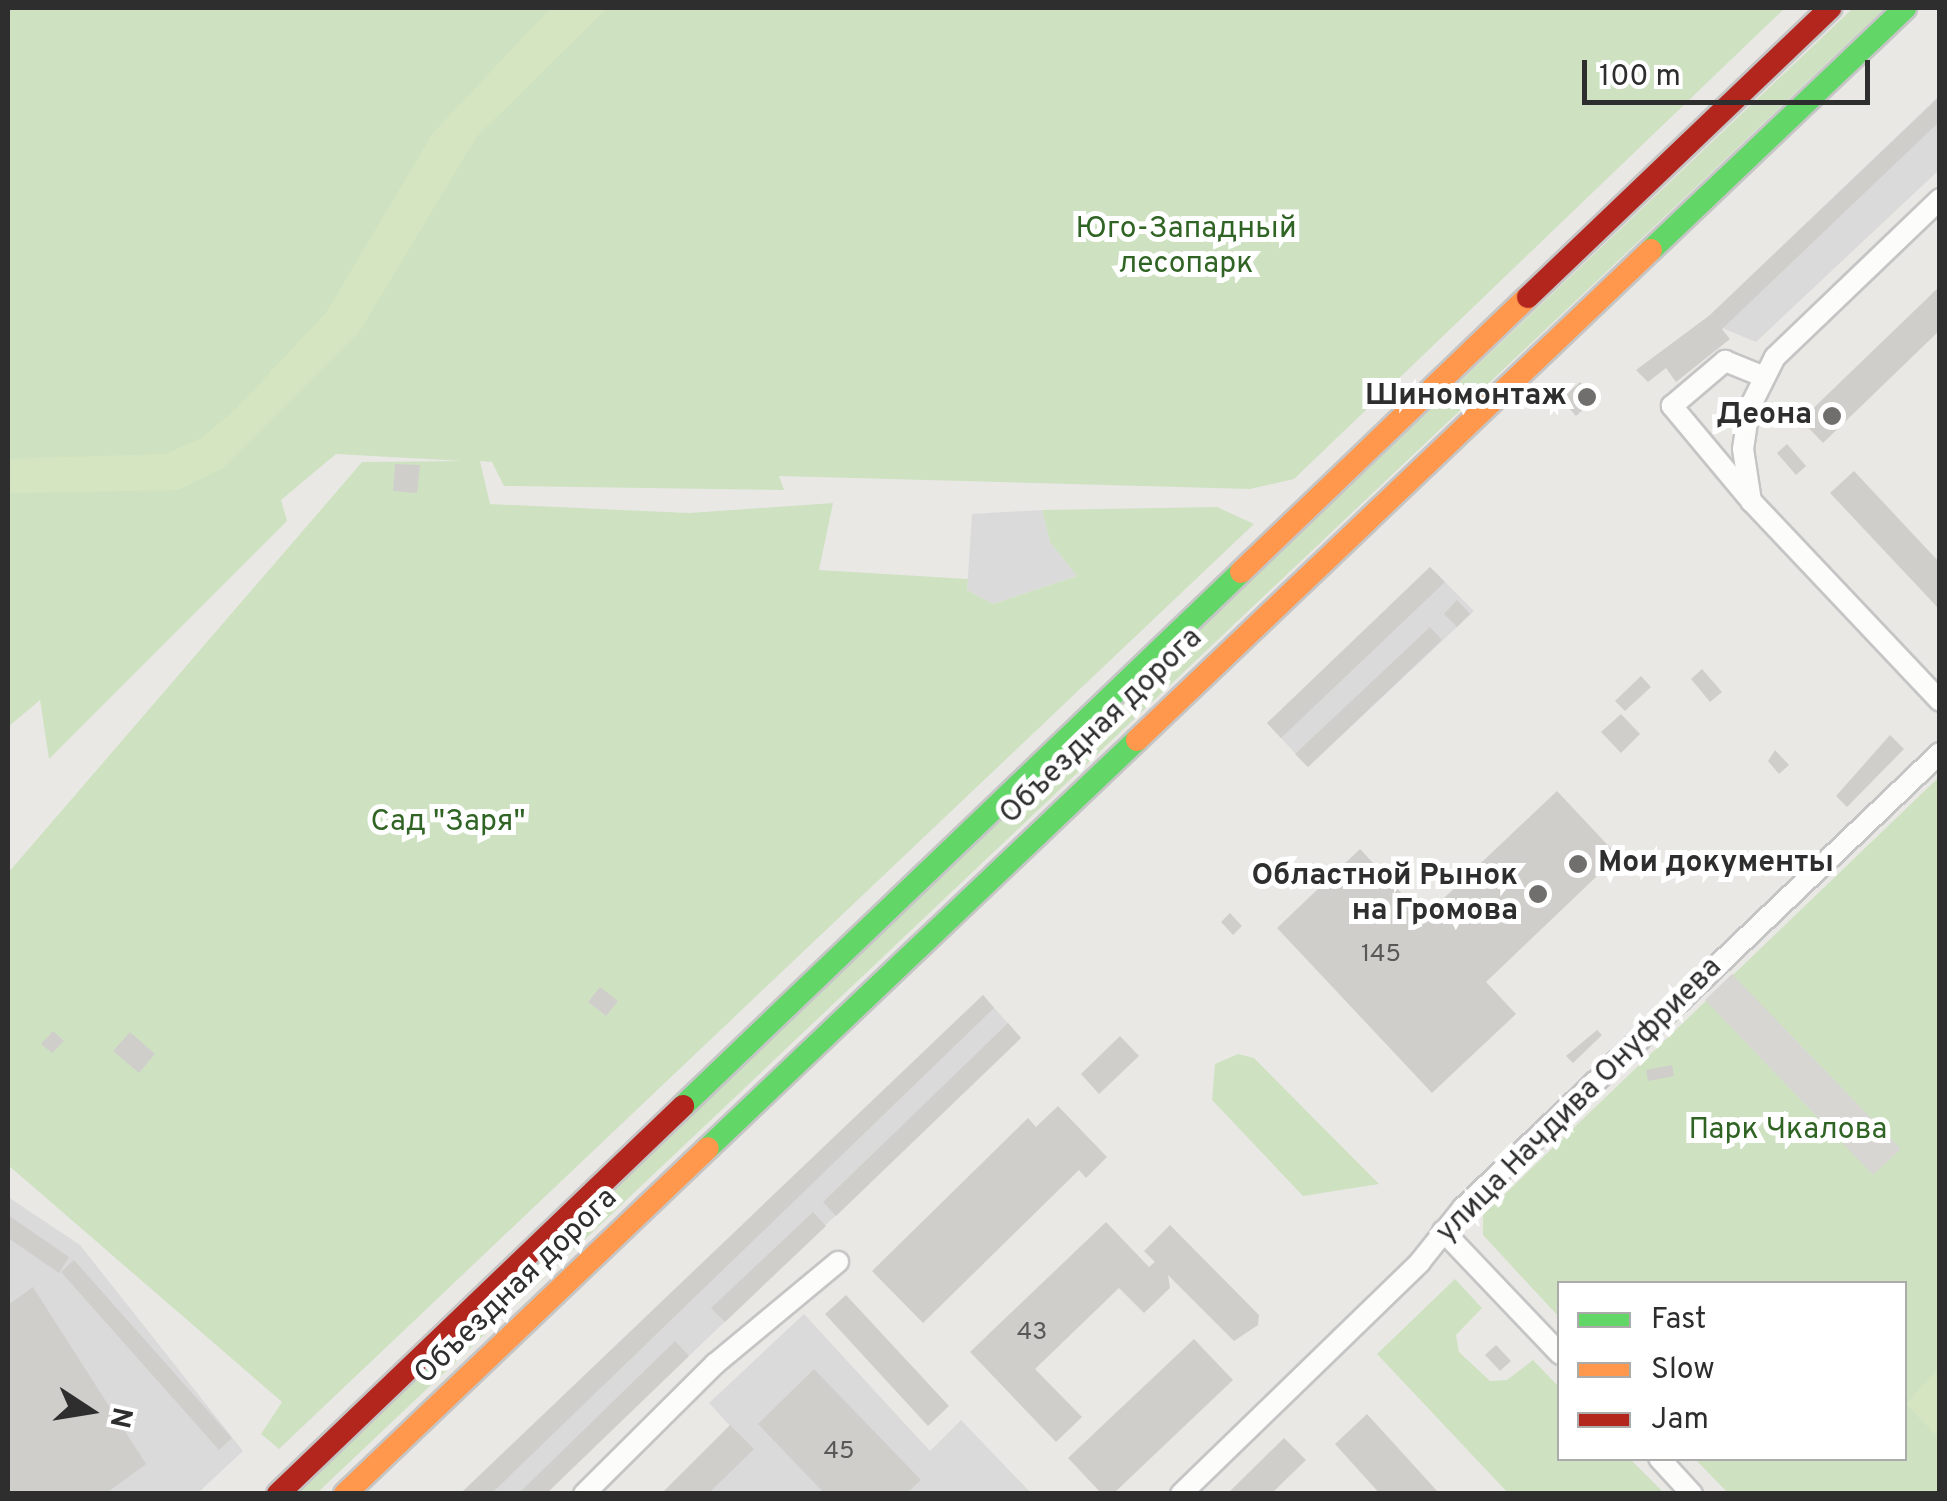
<!DOCTYPE html>
<html>
<head>
<meta charset="utf-8">
<style>
	body { margin:0 }
	#map { position:relative; width:1947px; height:1501px; overflow:hidden; background:#eae8e5; font-family:Overpass,sans-serif }
	div>[style] { position:absolute }
	.industrial>* { inset:0; background:#dbdadb }
	.green>* { inset:0; background:#cee2c2 }
	.pitch>* { inset:0; background:#d6e5c1 }
	.plaza>* { inset:0; background:#d8d6d3 }
	.building>* { inset:0; background:#d0cecb }
	.roads { filter:drop-shadow(2px 0 #c5c5c5) drop-shadow(-2px 0 #c5c5c5) drop-shadow(0 2px #c5c5c5) drop-shadow(0 -2px #c5c5c5) }
	.street>* { height:20px; margin:-10px; padding:0 10px; transform-origin:10px; border-radius:10px; background:#fcfcfb }
	.fast>* { height:22px; margin:-11px; padding:0 11px; transform-origin:11px; border-radius:11px; background:#63d668 }
	.slow>* { height:22px; margin:-11px; padding:0 11px; transform-origin:11px; border-radius:11px; background:#ff974d }
	.jam>* { height:22px; margin:-11px; padding:0 11px; transform-origin:11px; border-radius:11px; background:#b3261e }
	.dots>* { width:28px; height:28px; translate:-50% -50%; box-sizing:border-box; border:5px solid #fff; border-radius:50% }
	span { translate:-50% -50%; white-space:nowrap; text-align:center; line-height:1.15; -webkit-text-stroke:10px #fff; paint-order:stroke }
	.number-label { font-size:25px; color:#585857 }
	.number-label span { -webkit-text-stroke-width:0 }
	.park-label { font-size:30px; color:#306424 }
	.poi-label { font-size:30px; color:#2e2e2e; font-weight:700 }
	.right { translate:-100% -50%; text-align:right }
	.left { translate:0 -50%; text-align:left }
	.street-label { font-size:30px; color:#2e2e2e }
	.frame { position:absolute; inset:0; border:10px solid #2e2e2e; pointer-events:none }
	.legend { position:absolute; left:1557px; top:1281px; width:350px; height:180px; box-sizing:border-box; background:#fff; border:2px solid #ababab; margin:0; padding:12px 18px; list-style:none; font-size:30px; color:#2e2e2e }
	.legend li { display:flex; align-items:center; gap:20px; height:50px }
	.legend b { width:50px; border:2px solid #ababab }
	.north { position:absolute; left:40px; top:1361px; width:100px; height:100px; -webkit-text-stroke:8px #fff; paint-order:stroke; rotate:102deg; font-size:28px; font-weight:700; line-height:40px; text-align:center; color:#2e2e2e }
	.north::after { content:''; display:block; margin:auto; width:35px; height:45px; background:#2e2e2e; clip-path:polygon(50% 0,100% 100%,50% 72%,0 100%) }
	.scale { position:absolute; left:1582px; top:60px; width:288px; height:45px; box-sizing:border-box; border:5px solid #2e2e2e; border-top:0; padding-left:12px; font-size:30px; line-height:35px; white-space:nowrap; color:#2e2e2e; -webkit-text-stroke:8px #fff; paint-order:stroke }
</style>
</head>
<body>
<div id="map">
	<div class="industrial">
		<i style="clip-path:polygon(1939px 96px,1939px 170px,1756px 342px,1722px 328px,1711px 314px)"></i>
		<i style="clip-path:polygon(1042px 510px,1050px 542px,1077px 576px,993px 604px,967px 590px,972px 514px)"></i>
		<i style="clip-path:polygon(1430px 567px,1474px 611px,1308px 767px,1267px 723px)"></i>
		<i style="clip-path:polygon(983px 995px,1021px 1038px,546px 1493px,460px 1494px)"></i>
		<i style="clip-path:polygon(8px 1197px,80px 1245px,243px 1451px,198px 1493px,8px 1493px)"></i>
		<i style="clip-path:polygon(804px 1314px,930px 1451px,961px 1420px,1031px 1493px,661px 1494px,730px 1426px,709px 1403px)"></i>
	</div>
	<div class="green">
		<i style="clip-path:polygon(8px 8px,1785px 8px,1294px 479px,1250px 489px,779px 476px,784px 490px,504px 486px,492px 462px,480px 461px,490px 504px,689px 513px,833px 503px,819px 570px,968px 579px,967px 590px,993px 604px,1077px 576px,1050px 542px,1042px 510px,1217px 507px,1254px 524px,279px 1449px,261px 1434px,282px 1402px,8px 1165px,8px 873px,362px 462px,462px 461px,336px 454px,281px 500px,287px 521px,49px 759px,40px 700px,8px 727px)"></i>
		<i style="clip-path:polygon(1853px 8px,1885px 8px,317px 1493px,289px 1494px)"></i>
		<i style="clip-path:polygon(1939px 777px,1939px 1493px,1728px 1493px,1695px 1459px,1904px 1458px,1904px 1284px,1560px 1284px,1559px 1317px,1483px 1235px,1483px 1215px)"></i>
		<i style="clip-path:polygon(1238px 1054px,1254px 1058px,1379px 1184px,1303px 1196px,1212px 1100px,1215px 1064px)"></i>
		<i style="clip-path:polygon(1455px 1279px,1482px 1308px,1456px 1335px,1459px 1352px,1490px 1381px,1507px 1380px,1533px 1360px,1559px 1387px,1560px 1458px,1630px 1459px,1664px 1493px,1508px 1493px,1377px 1354px)"></i>
	</div>
	<div class="pitch">
		<i style="clip-path:polygon(551px 8px,607px 8px,477px 136px,359px 332px,223px 468px,178px 490px,8px 493px,8px 459px,166px 454px,202px 438px,236px 409px,326px 313px,433px 133px)"></i>
		<i style="clip-path:polygon(1939px 1368px,1939px 1438px,1906px 1404px)"></i>
	</div>
	<div class="plaza">
		<i style="clip-path:polygon(1732px 974px,1901px 1149px,1873px 1175px,1705px 1000px)"></i>
	</div>
	<div class="building">
		<i style="clip-path:polygon(1940px 96px,1940px 121px,1722px 329px,1730px 339px,1676px 382px,1666px 368px,1648px 382px,1636px 370px,1710px 315px)"></i>
		<i style="clip-path:polygon(1940px 286px,1940px 330px,1823px 443px,1801px 420px)"></i>
		<i style="clip-path:polygon(1580px 382px,1596px 398px,1576px 416px,1561px 399px)"></i>
		<i style="clip-path:polygon(1787px 444px,1806px 466px,1796px 475px,1777px 453px)"></i>
		<i style="clip-path:polygon(395px 464px,420px 465px,417px 493px,393px 491px)"></i>
		<i style="clip-path:polygon(1854px 471px,1940px 563px,1940px 610px,1830px 493px)"></i>
		<i style="clip-path:polygon(1430px 567px,1445px 582px,1281px 738px,1267px 723px)"></i>
		<i style="clip-path:polygon(1457px 600px,1470px 614px,1457px 627px,1444px 614px)"></i>
		<i style="clip-path:polygon(1430px 627px,1442px 640px,1308px 767px,1295px 754px)"></i>
		<i style="clip-path:polygon(1702px 669px,1722px 692px,1710px 702px,1691px 679px)"></i>
		<i style="clip-path:polygon(1641px 676px,1651px 687px,1625px 711px,1615px 701px)"></i>
		<i style="clip-path:polygon(1621px 714px,1640px 734px,1621px 753px,1601px 732px)"></i>
		<i style="clip-path:polygon(1890px 735px,1904px 749px,1847px 807px,1836px 796px)"></i>
		<i style="clip-path:polygon(1775px 750px,1789px 765px,1779px 774px,1768px 761px)"></i>
		<i style="clip-path:polygon(1557px 791px,1618px 856px,1486px 982px,1516px 1014px,1432px 1093px,1277px 928px,1360px 849px,1424px 917px)"></i>
		<i style="clip-path:polygon(1230px 913px,1242px 926px,1233px 935px,1221px 922px)"></i>
		<i style="clip-path:polygon(600px 987px,618px 1001px,606px 1016px,588px 1002px)"></i>
		<i style="clip-path:polygon(983px 995px,994px 1008px,491px 1494px,460px 1494px)"></i>
		<i style="clip-path:polygon(1008px 1023px,1021px 1038px,836px 1216px,823px 1202px)"></i>
		<i style="clip-path:polygon(1597px 1030px,1602px 1035px,1573px 1063px,1566px 1056px)"></i>
		<i style="clip-path:polygon(53px 1031px,64px 1041px,52px 1053px,41px 1044px)"></i>
		<i style="clip-path:polygon(130px 1032px,155px 1054px,139px 1073px,113px 1051px)"></i>
		<i style="clip-path:polygon(1120px 1036px,1139px 1056px,1099px 1094px,1081px 1074px)"></i>
		<i style="clip-path:polygon(1672px 1065px,1674px 1076px,1648px 1081px,1646px 1070px)"></i>
		<i style="clip-path:polygon(1058px 1106px,1107px 1157px,1086px 1178px,1079px 1170px,923px 1323px,872px 1271px,1028px 1118px,1036px 1127px)"></i>
		<i style="clip-path:polygon(813px 1212px,826px 1226px,725px 1322px,711px 1308px)"></i>
		<i style="clip-path:polygon(8px 1215px,69px 1257px,59px 1273px,8px 1238px)"></i>
		<i style="clip-path:polygon(1106px 1222px,1149px 1267px,1155px 1262px,1144px 1251px,1170px 1225px,1259px 1315px,1258px 1325px,1234px 1341px,1168px 1275px,1170px 1288px,1144px 1313px,1119px 1288px,1035px 1369px,1082px 1417px,1056px 1442px,970px 1352px)"></i>
		<i style="clip-path:polygon(74px 1260px,232px 1438px,219px 1450px,61px 1272px)"></i>
		<i style="clip-path:polygon(33px 1287px,146px 1464px,105px 1494px,8px 1494px,8px 1305px)"></i>
		<i style="clip-path:polygon(846px 1295px,949px 1406px,928px 1426px,825px 1314px)"></i>
		<i style="clip-path:polygon(1194px 1339px,1233px 1380px,1113px 1494px,1102px 1494px,1068px 1458px)"></i>
		<i style="clip-path:polygon(675px 1341px,689px 1356px,546px 1494px,518px 1494px)"></i>
		<i style="clip-path:polygon(1496px 1345px,1511px 1361px,1500px 1371px,1485px 1355px)"></i>
		<i style="clip-path:polygon(814px 1369px,921px 1480px,906px 1494px,825px 1494px,758px 1424px)"></i>
		<i style="clip-path:polygon(1367px 1414px,1438px 1492px,1436px 1494px,1380px 1494px,1335px 1444px)"></i>
		<i style="clip-path:polygon(730px 1425px,754px 1449px,708px 1494px,661px 1494px)"></i>
		<i style="clip-path:polygon(1284px 1438px,1306px 1460px,1271px 1494px,1227px 1494px)"></i>
	</div>
	<div class="roads">
		<div class="street">
			<i style="left:1940px;top:199px;width:228px;rotate:136.2deg"></i>
			<i style="left:1775px;top:357px;width:58px;rotate:116.6deg"></i>
			<i style="left:1749px;top:409px;width:40px;rotate:98.5deg"></i>
			<i style="left:1743px;top:449px;width:53px;rotate:81.3deg"></i>
			<i style="left:1751px;top:501px;width:275px;rotate:46.6deg"></i>
			<i style="left:1748px;top:497px;width:119px;rotate:-129.9deg"></i>
			<i style="left:1672px;top:406px;width:70px;rotate:-40.3deg"></i>
			<i style="left:1725px;top:361px;width:40px;rotate:22deg"></i>
			<i style="left:1443px;top:1231px;width:170px;rotate:46.4deg"></i>
			<i style="left:1659px;top:1458px;width:49px;rotate:47.5deg"></i>
			<i style="left:584px;top:1494px;width:185px;rotate:-44.8deg"></i>
			<i style="left:715px;top:1364px;width:160px;rotate:-39.7deg"></i>
			<i style="left:1181px;top:1494px;width:333px;rotate:-44.1deg"></i>
			<i style="left:1420px;top:1262px;width:69px;rotate:-51.5deg"></i>
			<i style="left:1463px;top:1208px;width:659px;rotate:-43.65deg"></i>
		</div>
		<div class="fast">
			<i style="left:1651px;top:250px;width:351px;rotate:-43.6deg"></i>
			<i style="left:683px;top:1106px;width:772px;rotate:-43.74deg"></i>
			<i style="left:708px;top:1148px;width:592px;rotate:-43.56deg"></i>
		</div>
		<div class="slow">
			<i style="left:1241px;top:572px;width:397px;rotate:-43.8deg"></i>
			<i style="left:1137px;top:740px;width:710px;rotate:-43.63deg"></i>
			<i style="left:345px;top:1494px;width:501px;rotate:-43.63deg"></i>
		</div>
		<div class="jam">
			<i style="left:1528px;top:297px;width:418px;rotate:-43.7deg"></i>
			<i style="left:278px;top:1494px;width:561px;rotate:-43.77deg"></i>
		</div>
	</div>
	<div class="dots">
		<i style="left:1587px;top:397px;background:#706f6e"></i>
		<i style="left:1832px;top:416px;background:#706f6e"></i>
		<i style="left:1578px;top:864px;background:#706f6e"></i>
		<i style="left:1538px;top:894px;background:#706f6e"></i>
	</div>
	<div class="number-label">
		<span style="left:1381px;top:955px">145</span>
		<span style="left:1032px;top:1333px">43</span>
		<span style="left:839px;top:1452px">45</span>
	</div>
	<div class="park-label">
		<span style="left:1186px;top:247px">Юго-Западный<br>лесопарк</span>
		<span style="left:448px;top:823px">Сад "Заря"</span>
		<span style="left:1788px;top:1131px">Парк Чкалова</span>
	</div>
	<div class="poi-label">
		<span class="right" style="left:1567px;top:397px">Шиномонтаж</span>
		<span class="right" style="left:1812px;top:416px">Деона</span>
		<span class="left" style="left:1598px;top:864px">Мои документы</span>
		<span class="right" style="left:1518px;top:894px">Областной Рынок<br>на Громова</span>
	</div>
	<div class="street-label">
		<span style="left:1102px;top:727px;rotate:-44deg">Объездная дорога</span>
		<span style="left:1580px;top:1101px;rotate:-45deg">улица Начдива Онуфриева</span>
		<span style="left:517px;top:1287px;rotate:-44deg">Объездная дорога</span>
	</div>
	<div class="frame"></div>
	<ul class="legend">
	<li><b style="height:12px;background:#63d668"></b>Fast</li>
	<li><b style="height:12px;background:#ff974d"></b>Slow</li>
	<li><b style="height:12px;background:#b3261e"></b>Jam</li>
	</ul>
	<div class="north">N</div>
	<div class="scale">100 m</div>
</div>
</body>
</html>
